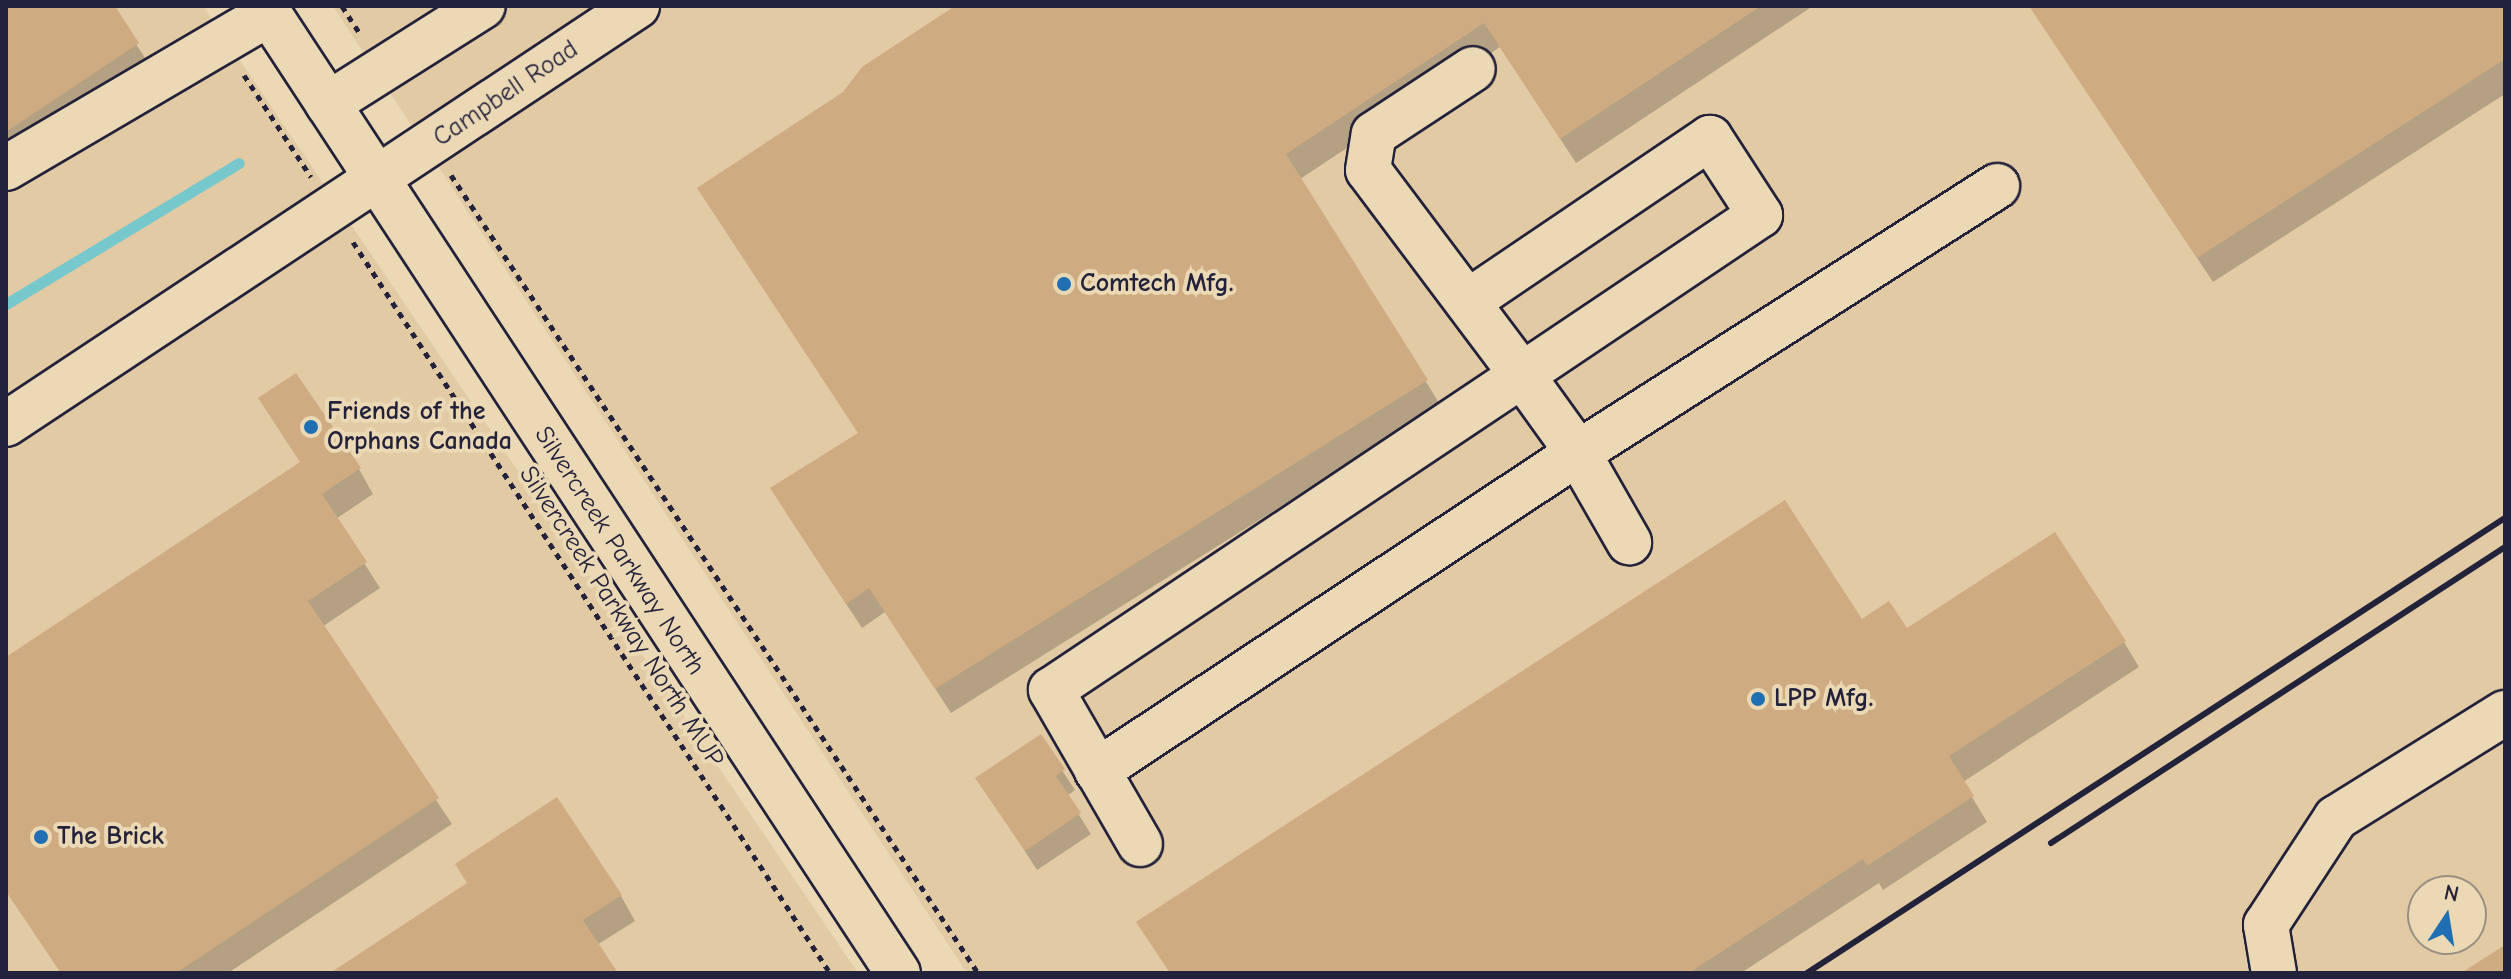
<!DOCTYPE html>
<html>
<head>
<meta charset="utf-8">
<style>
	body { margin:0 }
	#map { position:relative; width:2511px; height:979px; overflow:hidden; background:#ebd8b5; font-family:"Comic Neue",sans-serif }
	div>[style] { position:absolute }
	.built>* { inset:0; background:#e2caa5 }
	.shadow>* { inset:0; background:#0003 }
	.stream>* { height:11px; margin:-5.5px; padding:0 5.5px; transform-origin:5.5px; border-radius:5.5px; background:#76c8cc }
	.building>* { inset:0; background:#ceab81 }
	.path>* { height:5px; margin-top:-2.5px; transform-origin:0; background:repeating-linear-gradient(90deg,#22223b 0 6px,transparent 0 12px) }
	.roads { filter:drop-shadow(2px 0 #22223b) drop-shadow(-2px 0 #22223b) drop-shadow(0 2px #22223b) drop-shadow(0 -2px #22223b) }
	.minor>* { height:44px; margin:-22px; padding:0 22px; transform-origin:22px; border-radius:22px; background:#ebd8b5 }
	.major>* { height:44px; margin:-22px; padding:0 22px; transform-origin:22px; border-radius:22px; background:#ebd8b5 }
	.rail>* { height:6px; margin:-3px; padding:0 3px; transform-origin:3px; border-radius:3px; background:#22223b }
	.dots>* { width:22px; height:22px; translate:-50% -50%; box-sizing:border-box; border:4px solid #ebd8b5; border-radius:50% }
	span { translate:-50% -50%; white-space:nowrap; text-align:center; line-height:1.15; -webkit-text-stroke:8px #ebd8b5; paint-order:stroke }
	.street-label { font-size:26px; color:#22223b }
	.poi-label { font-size:26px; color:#22223b; font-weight:700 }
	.left { translate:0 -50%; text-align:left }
	.frame { position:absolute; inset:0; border:8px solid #22223b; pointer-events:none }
	.north { position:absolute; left:2407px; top:875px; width:80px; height:80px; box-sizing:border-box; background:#ebd8b5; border:2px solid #9b8f84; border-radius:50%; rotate:12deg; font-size:22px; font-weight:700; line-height:32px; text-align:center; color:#22223b }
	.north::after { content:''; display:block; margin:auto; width:28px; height:36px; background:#1f6fb2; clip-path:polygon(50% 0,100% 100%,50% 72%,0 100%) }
</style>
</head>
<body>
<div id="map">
	<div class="built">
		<i style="clip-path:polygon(6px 6px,203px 6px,858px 973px,6px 973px)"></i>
		<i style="clip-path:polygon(evenodd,333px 6px,2505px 6px,2505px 973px,967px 973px,333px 6px,2423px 891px,2471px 891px,2471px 939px,2423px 939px,2423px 891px)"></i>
	</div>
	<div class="shadow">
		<i style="clip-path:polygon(6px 6px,112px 6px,152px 69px,6px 167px)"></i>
		<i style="clip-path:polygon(958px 6px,1813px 6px,1576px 163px,1500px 47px,1300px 179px,1441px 406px,951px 713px,885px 612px,862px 628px,787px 514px,859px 435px,844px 94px)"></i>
		<i style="clip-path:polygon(2030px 6px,2505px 6px,2505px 94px,2213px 282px)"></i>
		<i style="clip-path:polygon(359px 469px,373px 494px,336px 519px,380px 588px,322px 627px,452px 824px,228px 973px,61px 973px,6px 891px,6px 659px)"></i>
		<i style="clip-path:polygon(1862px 621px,1906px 631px,2124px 642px,2139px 667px,1963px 782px,1987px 822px,1883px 890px,1879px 883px,1741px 973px,1170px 973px)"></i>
		<i style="clip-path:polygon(1040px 737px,1075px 790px,1067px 796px,1091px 834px,1037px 870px,978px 779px)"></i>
		<i style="clip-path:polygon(621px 896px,635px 921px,597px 945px,616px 973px,334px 973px)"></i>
	</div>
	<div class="stream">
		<i style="left:6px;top:304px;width:272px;rotate:-31.2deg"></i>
	</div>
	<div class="building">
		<i style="clip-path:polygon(6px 6px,115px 6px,139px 43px,6px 132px)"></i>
		<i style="clip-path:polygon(955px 6px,1761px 6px,1560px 139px,1484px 23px,1286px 154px,1428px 380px,935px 689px,869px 588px,846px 604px,770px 488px,858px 433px,697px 188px,843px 92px,862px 67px)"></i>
		<i style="clip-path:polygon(2029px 6px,2505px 6px,2505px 59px,2197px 258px)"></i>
		<i style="clip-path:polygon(296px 373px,361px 468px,322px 494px,367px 562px,308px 601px,439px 798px,176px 973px,61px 973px,6px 891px,6px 657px,300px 462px,258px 398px)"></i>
		<i style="clip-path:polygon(1785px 500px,1862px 619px,1889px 601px,1907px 628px,2055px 532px,2126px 641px,1949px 756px,1974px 796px,1867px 866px,1863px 859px,1689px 973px,1170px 973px,1136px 922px)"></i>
		<i style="clip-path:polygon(1041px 734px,1065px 769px,1056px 776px,1081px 813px,1025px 851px,975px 778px)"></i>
		<i style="clip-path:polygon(557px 797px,622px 895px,583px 920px,618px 973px,330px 973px,467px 883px,455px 864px)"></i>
		<i style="clip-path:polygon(2505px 945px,2505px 973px,2461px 973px)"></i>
	</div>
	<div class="path">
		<i style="left:342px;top:6px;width:35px;rotate:57deg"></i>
		<i style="left:244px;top:75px;width:122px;rotate:56.7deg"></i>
		<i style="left:451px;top:175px;width:956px;rotate:56.56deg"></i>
		<i style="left:353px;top:242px;width:873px;rotate:56.87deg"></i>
	</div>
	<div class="roads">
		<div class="minor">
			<i style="left:328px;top:104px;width:183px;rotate:-32.3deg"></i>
			<i style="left:6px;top:168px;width:305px;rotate:-30.4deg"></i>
			<i style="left:1469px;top:301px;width:291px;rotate:-34.1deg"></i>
			<i style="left:1710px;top:138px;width:92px;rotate:57deg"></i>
			<i style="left:1760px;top:215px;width:287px;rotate:146.1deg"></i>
			<i style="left:1522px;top:375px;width:256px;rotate:-126.9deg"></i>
			<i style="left:1368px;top:170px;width:36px;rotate:-81deg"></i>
			<i style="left:1374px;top:134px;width:118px;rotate:-33.3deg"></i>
			<i style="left:6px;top:424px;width:757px;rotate:-33.52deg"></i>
			<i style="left:1097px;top:771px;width:577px;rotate:-33.47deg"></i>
			<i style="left:1578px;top:453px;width:497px;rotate:-32.5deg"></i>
			<i style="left:1140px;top:844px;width:178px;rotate:-120deg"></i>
			<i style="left:1051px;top:690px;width:567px;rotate:-33.77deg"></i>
			<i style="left:1522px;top:375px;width:96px;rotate:54.3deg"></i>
			<i style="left:1578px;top:453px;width:103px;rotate:60.2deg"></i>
			<i style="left:2274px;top:973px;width:49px;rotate:-99.5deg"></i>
			<i style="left:2266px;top:925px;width:128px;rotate:-56.8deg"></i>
			<i style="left:2336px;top:818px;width:199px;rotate:-31.9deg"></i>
		</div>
		<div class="major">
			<i style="left:264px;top:6px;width:1156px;rotate:56.75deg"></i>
		</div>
	</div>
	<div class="rail">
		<i style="left:2051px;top:843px;width:542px;rotate:-33.1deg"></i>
		<i style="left:1807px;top:973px;width:833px;rotate:-33.1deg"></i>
	</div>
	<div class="dots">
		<i style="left:1064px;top:284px;background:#1f6fb2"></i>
		<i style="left:311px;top:427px;background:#1f6fb2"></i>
		<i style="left:1758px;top:699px;background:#1f6fb2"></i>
		<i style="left:41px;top:837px;background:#1f6fb2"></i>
	</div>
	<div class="street-label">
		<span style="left:506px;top:94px;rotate:-34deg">Campbell Road</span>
		<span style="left:619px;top:551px;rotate:57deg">Silvercreek Parkway North</span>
		<span style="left:621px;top:617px;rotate:57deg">Silvercreek Parkway North MUP</span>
	</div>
	<div class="poi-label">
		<span class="left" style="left:1080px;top:284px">Comtech Mfg.</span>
		<span class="left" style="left:327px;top:427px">Friends of the<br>Orphans Canada</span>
		<span class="left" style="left:1774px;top:699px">LPP Mfg.</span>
		<span class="left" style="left:57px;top:837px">The Brick</span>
	</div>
	<div class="frame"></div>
	<div class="north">N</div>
</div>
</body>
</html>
